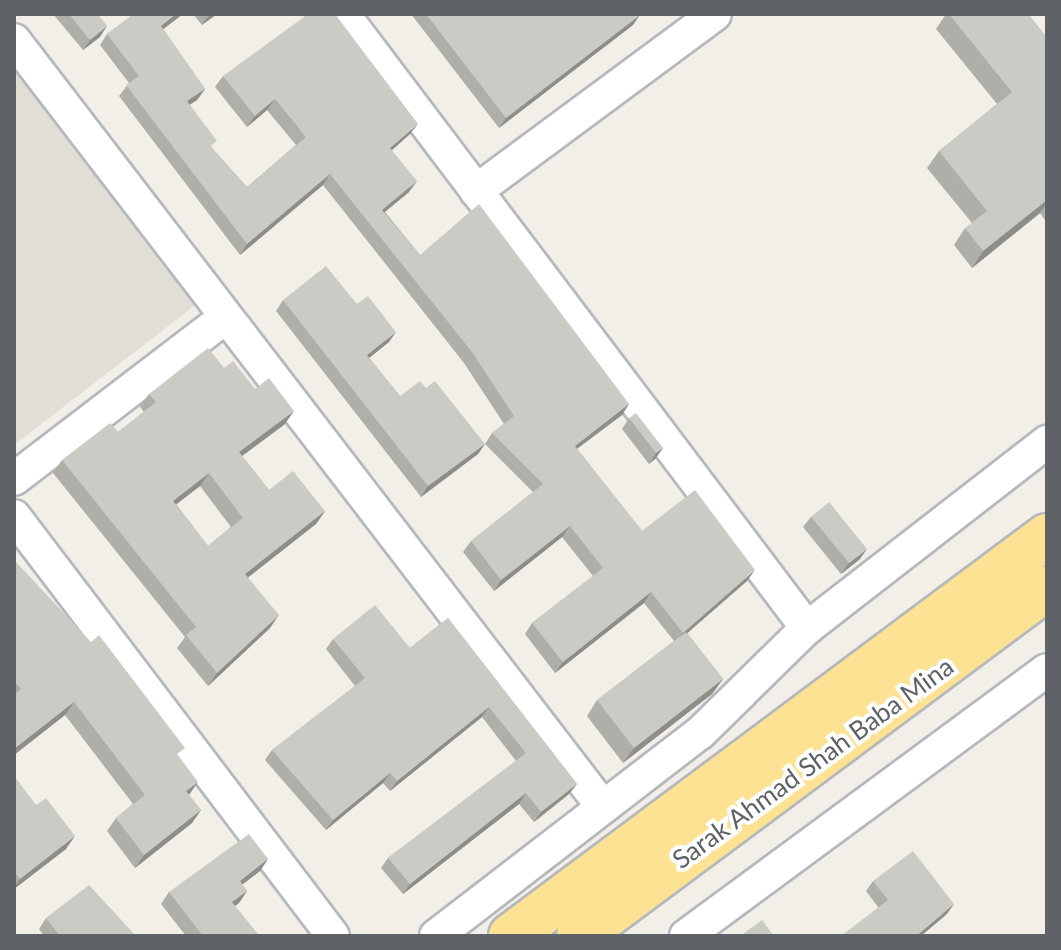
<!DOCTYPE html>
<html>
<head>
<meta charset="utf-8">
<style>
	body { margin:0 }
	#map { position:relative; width:1061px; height:950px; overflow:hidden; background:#f1efe8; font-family:Lato,sans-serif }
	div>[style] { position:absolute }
	.education>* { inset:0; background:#e1ded6 }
	.roads { filter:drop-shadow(2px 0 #b5b8bc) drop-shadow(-2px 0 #b5b8bc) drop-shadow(0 2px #b5b8bc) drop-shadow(0 -2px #b5b8bc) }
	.minor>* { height:32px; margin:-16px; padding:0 16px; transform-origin:16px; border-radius:16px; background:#fff }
	.highway>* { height:44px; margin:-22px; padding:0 22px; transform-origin:22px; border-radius:22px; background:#fde293 }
	.wall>* { inset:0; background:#afaea9 }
	.shaded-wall>* { inset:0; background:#8f8d8a }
	.building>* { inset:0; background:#cccac5 }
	span { translate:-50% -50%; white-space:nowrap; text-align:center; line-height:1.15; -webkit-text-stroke:8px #fff; paint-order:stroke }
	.street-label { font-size:26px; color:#5f6368 }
	.frame { position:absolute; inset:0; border:16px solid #5f6368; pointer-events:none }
</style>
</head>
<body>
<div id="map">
	<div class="education">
		<i style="clip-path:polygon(14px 65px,198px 303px,14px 445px)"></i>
	</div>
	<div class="roads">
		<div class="minor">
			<i style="left:343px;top:14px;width:770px;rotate:52.92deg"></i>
			<i style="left:14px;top:40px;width:967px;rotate:52.48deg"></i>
			<i style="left:476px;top:191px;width:297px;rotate:-36.5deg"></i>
			<i style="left:14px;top:479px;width:267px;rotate:-37.4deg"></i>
			<i style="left:14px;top:516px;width:527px;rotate:52.78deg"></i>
			<i style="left:436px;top:936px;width:333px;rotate:-37.6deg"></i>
			<i style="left:700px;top:733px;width:150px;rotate:-44.5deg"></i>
			<i style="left:807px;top:628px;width:304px;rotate:-37.8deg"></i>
			<i style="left:686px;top:936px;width:448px;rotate:-36.4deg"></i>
		</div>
		<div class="highway">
			<i style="left:511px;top:936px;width:669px;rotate:-36.73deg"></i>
			<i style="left:579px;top:936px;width:583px;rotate:-36.63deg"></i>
		</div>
	</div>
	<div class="wall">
		<i style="clip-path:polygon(53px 14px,98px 14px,100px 37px,83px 50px)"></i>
		<i style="clip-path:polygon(134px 14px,183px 14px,163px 29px,205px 89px,197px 100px,189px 105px,212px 148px,247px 187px,296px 145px,267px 110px,247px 127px,215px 87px,223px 76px,410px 134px,392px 150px,409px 192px,385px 212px,420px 255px,629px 404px,622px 415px,577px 449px,642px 531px,747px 581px,687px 633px,723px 679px,712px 694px,623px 763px,587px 716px,597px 700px,674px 641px,644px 603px,555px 673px,525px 634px,532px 623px,593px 576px,562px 537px,494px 591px,463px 552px,471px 541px,533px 492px,485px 444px,478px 454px,421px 497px,276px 311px,283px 300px,389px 342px,369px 358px,400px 396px,426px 388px,485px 444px,492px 433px,504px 424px,464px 363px,323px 185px,240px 255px,119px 96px,129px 83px,100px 45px,107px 34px)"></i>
		<i style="clip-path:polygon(193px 14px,217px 14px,202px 25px)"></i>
		<i style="clip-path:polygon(411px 14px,639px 14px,633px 25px,499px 128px)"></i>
		<i style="clip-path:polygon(946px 14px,1028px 14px,1047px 38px,1047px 223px,1040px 213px,972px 268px,954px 245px,965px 228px,972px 223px,927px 168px,939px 151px,997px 104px,936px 29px)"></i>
		<i style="clip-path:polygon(evenodd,224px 368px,285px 424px,242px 456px,269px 490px,325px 511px,316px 524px,248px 577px,270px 628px,208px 686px,177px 648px,185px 637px,53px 473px,62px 460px,118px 432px,144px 412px,140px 407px,149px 394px,224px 368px,200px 486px,231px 527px,208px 546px,176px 504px,200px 486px)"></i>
		<i style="clip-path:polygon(629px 418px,663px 448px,655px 459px,649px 464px,622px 429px)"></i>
		<i style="clip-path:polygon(811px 517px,860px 559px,841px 574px,803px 527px)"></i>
		<i style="clip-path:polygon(14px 560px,179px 757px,189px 795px,201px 810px,192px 823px,135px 868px,107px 831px,116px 818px,133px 804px,65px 715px,14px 755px)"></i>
		<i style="clip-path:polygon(448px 618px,577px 784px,569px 794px,534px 822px,519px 804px,403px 894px,381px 868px,388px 858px,516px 761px,482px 717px,390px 791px,383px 783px,326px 830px,265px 760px,272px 750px,355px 686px,326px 649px,333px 639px,410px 648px)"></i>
		<i style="clip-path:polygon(14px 776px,66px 849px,14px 889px)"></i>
		<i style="clip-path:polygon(268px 859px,260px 871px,242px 885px,247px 891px,239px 903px,235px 906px,259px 936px,186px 936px,161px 904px,169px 892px)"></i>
		<i style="clip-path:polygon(873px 881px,954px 904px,946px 915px,878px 907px,866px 891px)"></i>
		<i style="clip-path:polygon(46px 918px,136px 936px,44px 936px,39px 929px)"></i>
	</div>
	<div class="shaded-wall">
		<i style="clip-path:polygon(176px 14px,183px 14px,153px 37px,161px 26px)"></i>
		<i style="clip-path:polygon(210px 14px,217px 14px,202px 25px)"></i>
		<i style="clip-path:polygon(640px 15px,633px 25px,499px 128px,506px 118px)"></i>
		<i style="clip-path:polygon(107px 26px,100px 37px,83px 50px,90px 40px)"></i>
		<i style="clip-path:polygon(205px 89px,197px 100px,179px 112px,187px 101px)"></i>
		<i style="clip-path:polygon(275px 99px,267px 110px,247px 127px,255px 116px)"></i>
		<i style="clip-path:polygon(418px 124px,410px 134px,382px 159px,390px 148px)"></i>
		<i style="clip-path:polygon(330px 174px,323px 185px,240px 255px,247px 244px)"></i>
		<i style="clip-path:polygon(417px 181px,409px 192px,375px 220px,382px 210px)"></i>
		<i style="clip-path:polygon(1047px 200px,1047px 203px,1040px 213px,972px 268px,983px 251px)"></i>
		<i style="clip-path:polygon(396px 332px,389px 342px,359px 366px,367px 355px)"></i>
		<i style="clip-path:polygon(629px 404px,622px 415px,567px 456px,575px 446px)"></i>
		<i style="clip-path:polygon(294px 411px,285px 424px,230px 465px,239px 452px)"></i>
		<i style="clip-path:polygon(485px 444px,478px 454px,421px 497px,428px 486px)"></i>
		<i style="clip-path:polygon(663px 448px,655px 459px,649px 464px,656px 453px)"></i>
		<i style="clip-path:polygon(209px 473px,200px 486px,164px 514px,173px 501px)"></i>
		<i style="clip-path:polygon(325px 511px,316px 524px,236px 587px,245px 574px)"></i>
		<i style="clip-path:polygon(570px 526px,562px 537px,494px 591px,501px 580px)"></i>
		<i style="clip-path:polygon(867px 549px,860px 559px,841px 574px,849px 563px)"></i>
		<i style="clip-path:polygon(755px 570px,747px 581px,676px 643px,683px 633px)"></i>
		<i style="clip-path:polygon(651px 592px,644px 603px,555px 673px,563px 662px)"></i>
		<i style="clip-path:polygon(279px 615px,270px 628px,208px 686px,217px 673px)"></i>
		<i style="clip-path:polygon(723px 679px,712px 694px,623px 763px,634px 748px)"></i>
		<i style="clip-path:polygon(74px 702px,65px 715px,14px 755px,14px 749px)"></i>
		<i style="clip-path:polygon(489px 707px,482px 717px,390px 791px,397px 781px)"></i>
		<i style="clip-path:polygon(390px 773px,383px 783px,326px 830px,333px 820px)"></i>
		<i style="clip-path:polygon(198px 782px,189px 795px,186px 791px)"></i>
		<i style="clip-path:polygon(577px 784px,569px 794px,534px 822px,541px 812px)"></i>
		<i style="clip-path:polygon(526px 793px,519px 804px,403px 894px,410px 884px)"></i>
		<i style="clip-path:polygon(201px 810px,192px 823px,135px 868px,144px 855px)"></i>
		<i style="clip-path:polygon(75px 836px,66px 849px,14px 889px,14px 887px,20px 879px)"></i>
		<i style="clip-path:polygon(268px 859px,260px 871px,231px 893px,240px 881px)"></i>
		<i style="clip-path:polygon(247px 891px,239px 903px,224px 914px,232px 902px)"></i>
		<i style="clip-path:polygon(954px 904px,946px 915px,921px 936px,916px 936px)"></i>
	</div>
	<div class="building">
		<i style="clip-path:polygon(69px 14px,98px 14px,107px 26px,90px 40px)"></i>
		<i style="clip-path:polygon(134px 14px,176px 14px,161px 26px,205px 89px,187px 101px,217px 141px,210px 146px,247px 187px,306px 137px,275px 99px,255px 116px,223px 76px,308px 14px,335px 14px,418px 124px,390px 148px,417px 181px,382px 210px,420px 255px,479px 204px,629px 404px,575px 446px,642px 531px,695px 490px,755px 570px,683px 633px,651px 592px,563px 662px,532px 623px,603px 568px,570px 526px,501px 580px,471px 541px,543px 484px,492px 433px,514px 416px,472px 352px,330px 174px,247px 244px,126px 85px,139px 76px,107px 34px)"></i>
		<i style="clip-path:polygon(426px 14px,639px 14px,640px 15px,506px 118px)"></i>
		<i style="clip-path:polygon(949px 14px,1028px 14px,1047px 38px,1047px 200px,983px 251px,965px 228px,987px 211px,939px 151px,1012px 92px)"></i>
		<i style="clip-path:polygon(326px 266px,357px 304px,368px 296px,396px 332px,367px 355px,400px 396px,420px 381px,426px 388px,435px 381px,485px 444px,428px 486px,283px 300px)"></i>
		<i style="clip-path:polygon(evenodd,208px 348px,224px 368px,233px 361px,255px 389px,269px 378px,294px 411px,239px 452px,269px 490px,293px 471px,325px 511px,245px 574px,279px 615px,217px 673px,186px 635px,196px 627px,62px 460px,110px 423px,118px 432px,156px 402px,149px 394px,208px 348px,209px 473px,243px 518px,208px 546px,173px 501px,209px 473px)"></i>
		<i style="clip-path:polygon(636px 413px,663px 448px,656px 453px,629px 418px)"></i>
		<i style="clip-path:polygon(829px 502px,867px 549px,849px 563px,811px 517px)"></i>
		<i style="clip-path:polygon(14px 560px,91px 642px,99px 635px,185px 748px,177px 754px,198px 782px,186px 791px,201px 810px,144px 855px,116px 818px,145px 795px,74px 702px,14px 749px,14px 695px,21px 689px,14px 681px)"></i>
		<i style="clip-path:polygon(375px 605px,410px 648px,448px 618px,577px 784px,541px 812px,526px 793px,410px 884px,388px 858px,526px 753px,489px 707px,397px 781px,390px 773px,333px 820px,272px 750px,365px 678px,333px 639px)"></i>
		<i style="clip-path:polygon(686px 632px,723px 679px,634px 748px,597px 700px)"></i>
		<i style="clip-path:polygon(14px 776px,36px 805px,46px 798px,75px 836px,20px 879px,14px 872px)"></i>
		<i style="clip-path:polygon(249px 834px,268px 859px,240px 881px,247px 891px,232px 902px,259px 936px,203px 936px,169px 892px)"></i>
		<i style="clip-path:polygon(913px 851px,954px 904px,916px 936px,841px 936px,888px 900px,873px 881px)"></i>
		<i style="clip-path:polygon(89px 885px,136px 936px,60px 936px,46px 918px)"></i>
		<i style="clip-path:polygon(762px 920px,774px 936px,740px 936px)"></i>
	</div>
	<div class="street-label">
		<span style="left:813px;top:763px;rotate:-36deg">Sarak Ahmad Shah Baba Mina</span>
	</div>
	<div class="frame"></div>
</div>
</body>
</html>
